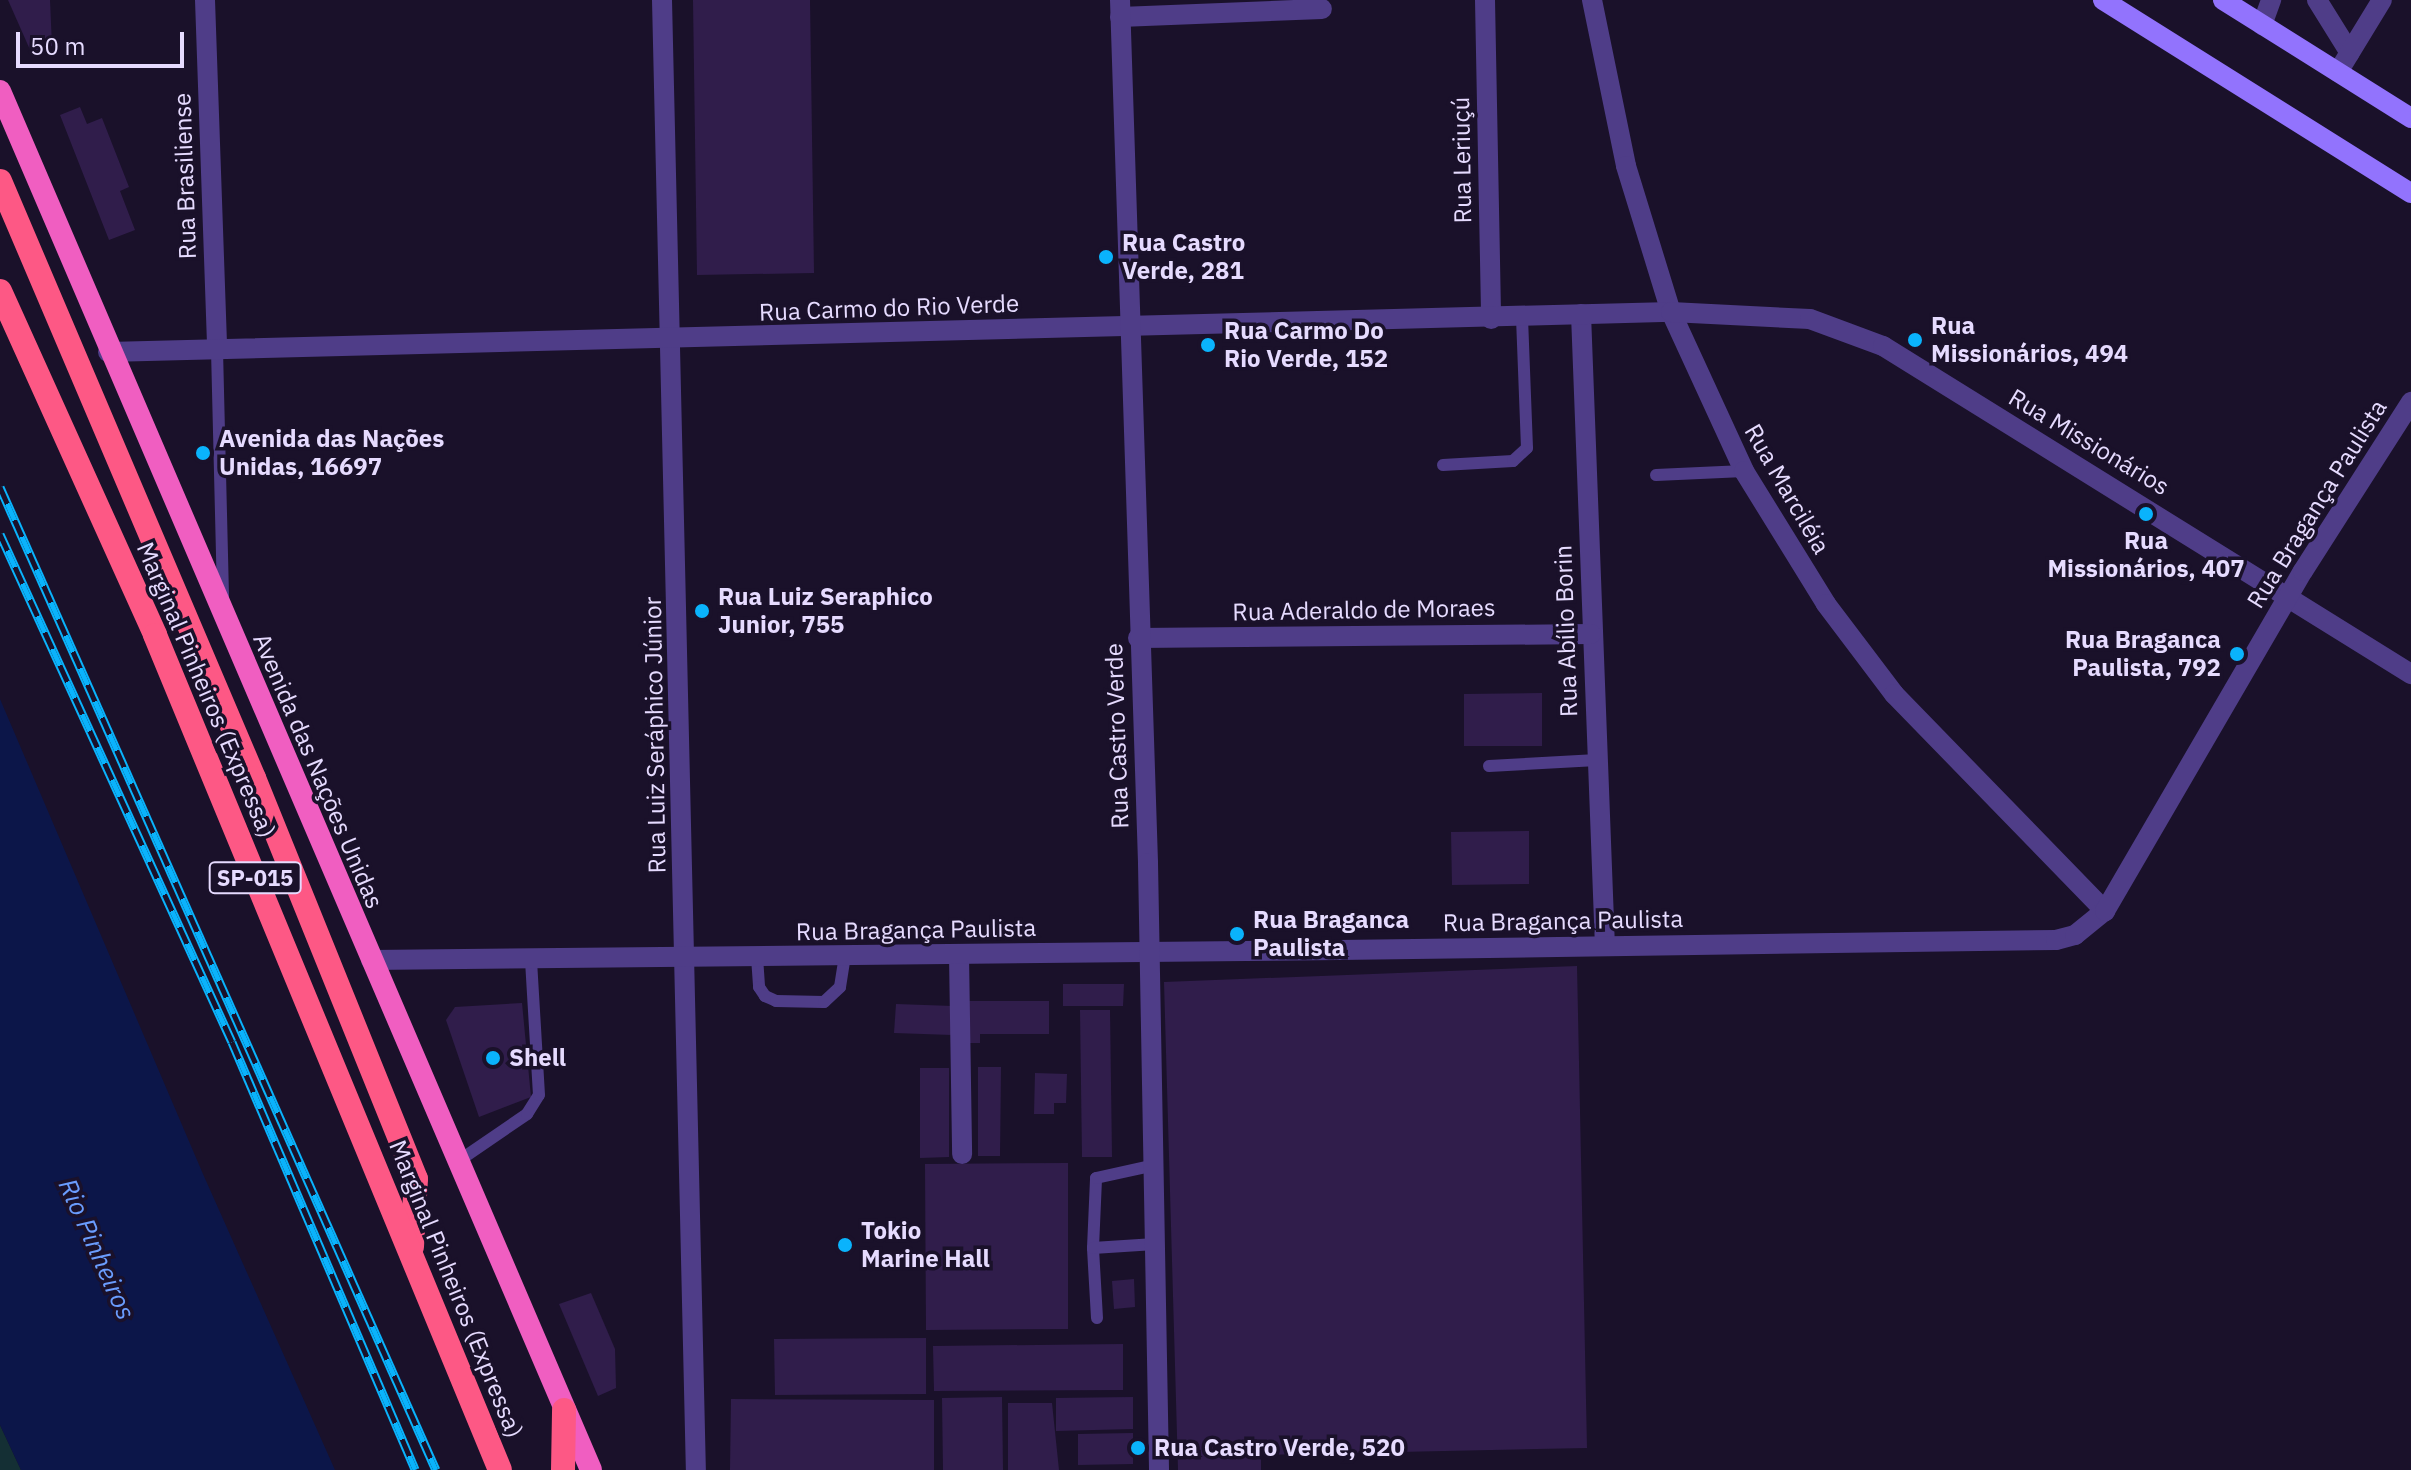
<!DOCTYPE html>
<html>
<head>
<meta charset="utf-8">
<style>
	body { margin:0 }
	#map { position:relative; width:2411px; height:1470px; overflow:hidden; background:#1a112a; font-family:"IBM Plex Sans",sans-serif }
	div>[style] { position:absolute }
	.green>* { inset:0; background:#142f34 }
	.water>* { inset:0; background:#0c1649 }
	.building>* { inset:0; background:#301d4b }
	.service>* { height:12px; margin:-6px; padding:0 6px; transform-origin:6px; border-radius:6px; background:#4f3d88 }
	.minor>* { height:20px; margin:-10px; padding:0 10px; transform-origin:10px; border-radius:10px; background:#4f3d88 }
	.tertiary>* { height:20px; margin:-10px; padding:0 10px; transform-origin:10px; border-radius:10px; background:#4f3d88 }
	.secondary>* { height:20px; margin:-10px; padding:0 10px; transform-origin:10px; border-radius:10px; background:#9273fd }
	.trunk>* { height:22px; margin:-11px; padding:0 11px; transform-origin:11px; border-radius:11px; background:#f05ec1 }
	.motorway>* { height:24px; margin:-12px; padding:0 12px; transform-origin:12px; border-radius:12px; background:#fd5885 }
	.rail>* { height:9px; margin-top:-4.5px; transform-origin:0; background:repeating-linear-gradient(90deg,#1a112a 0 18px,#0ab3fc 0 36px); box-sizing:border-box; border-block:2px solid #0ab3fc }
	.dots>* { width:22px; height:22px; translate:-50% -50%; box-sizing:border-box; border:4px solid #1a112a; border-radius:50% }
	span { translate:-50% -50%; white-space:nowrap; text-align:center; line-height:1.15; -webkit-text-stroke:7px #1a112a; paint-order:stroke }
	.shield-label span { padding:2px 6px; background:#1a112a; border:2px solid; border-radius:6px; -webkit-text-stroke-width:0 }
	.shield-label { font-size:22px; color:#e6dbff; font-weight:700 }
	.street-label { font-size:24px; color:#e6dbff }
	.poi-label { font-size:24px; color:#e6dbff; font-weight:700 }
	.left { translate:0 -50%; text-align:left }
	.right { translate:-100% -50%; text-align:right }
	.water-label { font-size:26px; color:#6a9cfd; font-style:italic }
	.scale { position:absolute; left:16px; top:32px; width:168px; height:36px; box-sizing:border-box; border:4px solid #e6dbff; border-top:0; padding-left:10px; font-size:24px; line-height:28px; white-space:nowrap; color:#e6dbff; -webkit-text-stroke:6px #1a112a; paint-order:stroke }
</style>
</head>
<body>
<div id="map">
	<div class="green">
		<i style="clip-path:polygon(0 1425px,21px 1470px,0 1470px)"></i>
	</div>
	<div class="water">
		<i style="clip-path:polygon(0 699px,203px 1174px,335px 1470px,21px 1470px,0 1425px)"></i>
	</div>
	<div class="building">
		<i style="clip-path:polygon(8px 0,50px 0,52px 46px,31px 52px)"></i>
		<i style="clip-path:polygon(693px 0,810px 0,814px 273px,697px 275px)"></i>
		<i style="clip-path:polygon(80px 107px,87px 124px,102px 118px,129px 187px,120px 191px,135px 230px,109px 240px,60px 115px)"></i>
		<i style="clip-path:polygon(1542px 693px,1542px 746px,1464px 746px,1464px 694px)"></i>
		<i style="clip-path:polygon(1529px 831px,1529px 884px,1452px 885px,1451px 832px)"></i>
		<i style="clip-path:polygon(1577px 966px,1587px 1448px,1261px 1455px,1261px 1470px,1178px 1470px,1164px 982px)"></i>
		<i style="clip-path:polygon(1063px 984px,1124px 984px,1123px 1006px,1063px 1006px)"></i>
		<i style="clip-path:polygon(966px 1001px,1049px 1001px,1049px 1034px,980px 1034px,980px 1043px,966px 1043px)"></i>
		<i style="clip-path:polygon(522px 1003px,531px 1097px,479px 1117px,446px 1020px,455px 1007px)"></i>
		<i style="clip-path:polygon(896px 1004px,953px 1006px,952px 1035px,894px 1033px)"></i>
		<i style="clip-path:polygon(1080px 1010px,1110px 1010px,1112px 1157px,1082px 1157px)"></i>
		<i style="clip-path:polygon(978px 1067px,1001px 1067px,1000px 1156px,978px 1156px)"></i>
		<i style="clip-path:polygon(920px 1068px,949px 1068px,949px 1157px,920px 1158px)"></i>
		<i style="clip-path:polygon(1035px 1073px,1067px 1074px,1066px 1103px,1054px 1103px,1054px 1114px,1034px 1114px)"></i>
		<i style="clip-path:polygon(1068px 1163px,1068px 1329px,926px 1330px,925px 1164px)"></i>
		<i style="clip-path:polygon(1134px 1279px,1135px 1307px,1114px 1309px,1112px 1281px)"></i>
		<i style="clip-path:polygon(591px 1293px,615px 1349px,616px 1388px,598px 1396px,559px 1304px)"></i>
		<i style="clip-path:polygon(926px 1338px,926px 1394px,775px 1395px,774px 1339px)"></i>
		<i style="clip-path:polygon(1123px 1344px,1123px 1390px,934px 1391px,933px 1346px)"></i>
		<i style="clip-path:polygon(1002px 1397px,1003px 1470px,943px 1470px,942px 1398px)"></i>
		<i style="clip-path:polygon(1133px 1397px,1133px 1429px,1056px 1431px,1056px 1398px)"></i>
		<i style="clip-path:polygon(731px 1399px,934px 1400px,934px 1470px,730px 1470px)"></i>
		<i style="clip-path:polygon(1008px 1403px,1052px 1403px,1059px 1470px,1008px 1470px)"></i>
		<i style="clip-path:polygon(1133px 1433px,1133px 1464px,1078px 1465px,1078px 1434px)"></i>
	</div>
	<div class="service">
		<i style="left:217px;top:350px;width:246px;rotate:88.6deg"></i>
		<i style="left:1443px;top:465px;width:70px;rotate:-3.3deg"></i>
		<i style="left:1513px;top:461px;width:19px;rotate:-43deg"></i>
		<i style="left:1527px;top:448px;width:130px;rotate:-92.2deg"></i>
		<i style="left:1656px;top:475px;width:88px;rotate:-2.6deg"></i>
		<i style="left:1489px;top:766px;width:108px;rotate:-3.2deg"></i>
		<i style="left:757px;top:957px;width:30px;rotate:86deg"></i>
		<i style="left:759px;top:987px;width:11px;rotate:56deg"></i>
		<i style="left:765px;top:996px;width:12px;rotate:24deg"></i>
		<i style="left:776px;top:1001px;width:48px;rotate:1.2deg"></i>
		<i style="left:824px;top:1002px;width:22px;rotate:-43deg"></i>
		<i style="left:840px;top:987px;width:31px;rotate:-81deg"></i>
		<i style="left:457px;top:1162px;width:85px;rotate:-34.4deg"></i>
		<i style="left:527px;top:1114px;width:22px;rotate:-58deg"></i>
		<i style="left:539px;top:1095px;width:136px;rotate:-93.4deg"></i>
		<i style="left:1093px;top:1248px;width:70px;rotate:-87.5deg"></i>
		<i style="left:1096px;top:1178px;width:60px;rotate:-12.4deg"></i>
		<i style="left:1097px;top:1318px;width:70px;rotate:-93.3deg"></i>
		<i style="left:1093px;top:1248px;width:62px;rotate:-3.7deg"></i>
	</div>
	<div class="minor">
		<i style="left:205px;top:0;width:350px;rotate:88deg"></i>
		<i style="left:662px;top:0;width:1470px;rotate:88.68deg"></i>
		<i style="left:1485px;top:0;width:319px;rotate:88.9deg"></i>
		<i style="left:1592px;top:0;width:169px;rotate:78.4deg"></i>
		<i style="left:1626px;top:166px;width:153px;rotate:72.9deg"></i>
		<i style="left:1671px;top:312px;width:175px;rotate:65.3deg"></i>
		<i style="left:1744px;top:471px;width:156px;rotate:58.3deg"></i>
		<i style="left:1826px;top:604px;width:113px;rotate:52.9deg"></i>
		<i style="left:1894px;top:694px;width:303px;rotate:45.8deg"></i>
		<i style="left:2317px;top:0;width:62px;rotate:58.1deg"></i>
		<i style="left:1120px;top:17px;width:202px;rotate:-2.3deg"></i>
		<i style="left:2262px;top:25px;width:27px;rotate:-70deg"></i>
		<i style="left:2338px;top:72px;width:84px;rotate:-58.6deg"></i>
		<i style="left:1581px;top:314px;width:632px;rotate:87.83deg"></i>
		<i style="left:108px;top:352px;width:1564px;rotate:-1.47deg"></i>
		<i style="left:1671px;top:312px;width:139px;rotate:2.9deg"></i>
		<i style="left:1810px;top:319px;width:78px;rotate:20.3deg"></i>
		<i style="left:1883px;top:346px;width:622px;rotate:31.85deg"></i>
		<i style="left:1138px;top:638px;width:453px;rotate:-0.5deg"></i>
		<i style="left:959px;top:955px;width:199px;rotate:89.1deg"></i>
		<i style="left:371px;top:960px;width:968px;rotate:-0.59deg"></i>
		<i style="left:1339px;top:950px;width:717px;rotate:-0.8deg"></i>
		<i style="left:2056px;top:940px;width:20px;rotate:-15deg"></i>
		<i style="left:2075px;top:935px;width:38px;rotate:-39deg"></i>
		<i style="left:2105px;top:911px;width:393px;rotate:-59.8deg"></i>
		<i style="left:2303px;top:571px;width:201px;rotate:-57.4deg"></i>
	</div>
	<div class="tertiary">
		<i style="left:1120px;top:0;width:863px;rotate:88.14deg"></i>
		<i style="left:1148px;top:863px;width:607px;rotate:88.96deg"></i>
	</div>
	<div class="secondary">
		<i style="left:2103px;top:0;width:363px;rotate:32.1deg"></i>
		<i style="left:2223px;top:0;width:222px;rotate:32.1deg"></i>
	</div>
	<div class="trunk">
		<i style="left:0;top:91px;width:1500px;rotate:66.8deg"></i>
	</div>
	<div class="motorway">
		<i style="left:0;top:181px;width:649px;rotate:66.95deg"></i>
		<i style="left:254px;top:778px;width:432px;rotate:68deg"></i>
		<i style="left:416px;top:1179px;width:68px;rotate:93.4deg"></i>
		<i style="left:0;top:291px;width:377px;rotate:65.7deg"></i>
		<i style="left:155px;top:635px;width:903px;rotate:67.55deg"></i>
		<i style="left:563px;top:1470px;width:60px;rotate:-89deg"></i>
	</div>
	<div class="rail">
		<i style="left:0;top:487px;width:1075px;rotate:66.08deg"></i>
		<i style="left:0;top:534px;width:558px;rotate:65.45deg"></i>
		<i style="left:232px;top:1042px;width:465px;rotate:66.8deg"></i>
	</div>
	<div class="dots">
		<i style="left:1106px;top:257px;background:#0ab3fc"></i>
		<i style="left:1915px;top:340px;background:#0ab3fc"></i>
		<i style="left:1208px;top:345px;background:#0ab3fc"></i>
		<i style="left:203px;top:453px;background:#0ab3fc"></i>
		<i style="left:2146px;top:514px;background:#0ab3fc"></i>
		<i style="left:702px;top:611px;background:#0ab3fc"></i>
		<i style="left:2237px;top:654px;background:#0ab3fc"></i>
		<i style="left:1237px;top:934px;background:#0ab3fc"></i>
		<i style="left:493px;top:1058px;background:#0ab3fc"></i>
		<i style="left:845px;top:1245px;background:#0ab3fc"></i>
		<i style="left:1138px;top:1448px;background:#0ab3fc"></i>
	</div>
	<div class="shield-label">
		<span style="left:255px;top:878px">SP-015</span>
	</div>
	<div class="street-label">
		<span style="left:1462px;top:160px;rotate:-91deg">Rua Leriuçú</span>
		<span style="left:185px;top:176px;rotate:-92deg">Rua Brasiliense</span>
		<span style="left:889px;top:308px;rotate:-2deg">Rua Carmo do Rio Verde</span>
		<span style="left:2089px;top:442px;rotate:31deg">Rua Missionários</span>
		<span style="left:1787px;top:489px;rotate:60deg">Rua Marciléia</span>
		<span style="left:2317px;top:504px;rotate:-58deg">Rua Bragança Paulista</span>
		<span style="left:1364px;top:610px;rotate:-1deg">Rua Aderaldo de Moraes</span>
		<span style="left:1566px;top:631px;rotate:-92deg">Rua Abílio Borin</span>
		<span style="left:206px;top:690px;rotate:67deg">Marginal Pinheiros (Expressa)</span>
		<span style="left:655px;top:735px;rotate:-91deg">Rua Luiz Seráphico Júnior</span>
		<span style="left:1117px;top:736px;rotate:-92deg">Rua Castro Verde</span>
		<span style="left:318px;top:771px;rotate:67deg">Avenida das Nações Unidas</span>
		<span style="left:1563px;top:921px;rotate:-1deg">Rua Bragança Paulista</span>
		<span style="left:916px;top:930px;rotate:-1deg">Rua Bragança Paulista</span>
		<span style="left:456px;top:1289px;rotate:68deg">Marginal Pinheiros (Expressa)</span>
	</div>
	<div class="poi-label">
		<span class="left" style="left:1122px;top:257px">Rua Castro<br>Verde, 281</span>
		<span class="left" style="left:1931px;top:340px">Rua<br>Missionários, 494</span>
		<span class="left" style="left:1224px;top:345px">Rua Carmo Do<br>Rio Verde, 152</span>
		<span class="left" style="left:219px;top:453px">Avenida das Nações<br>Unidas, 16697</span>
		<span style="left:2146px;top:555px">Rua<br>Missionários, 407</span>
		<span class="left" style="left:718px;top:611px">Rua Luiz Seraphico<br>Junior, 755</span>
		<span class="right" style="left:2221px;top:654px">Rua Braganca<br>Paulista, 792</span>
		<span class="left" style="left:1253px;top:934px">Rua Braganca<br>Paulista</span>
		<span class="left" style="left:509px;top:1058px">Shell</span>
		<span class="left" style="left:861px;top:1245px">Tokio<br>Marine Hall</span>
		<span class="left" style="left:1154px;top:1448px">Rua Castro Verde, 520</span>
	</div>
	<div class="water-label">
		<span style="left:97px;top:1249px;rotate:66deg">Rio Pinheiros</span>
	</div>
	<div class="scale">50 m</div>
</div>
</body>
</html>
